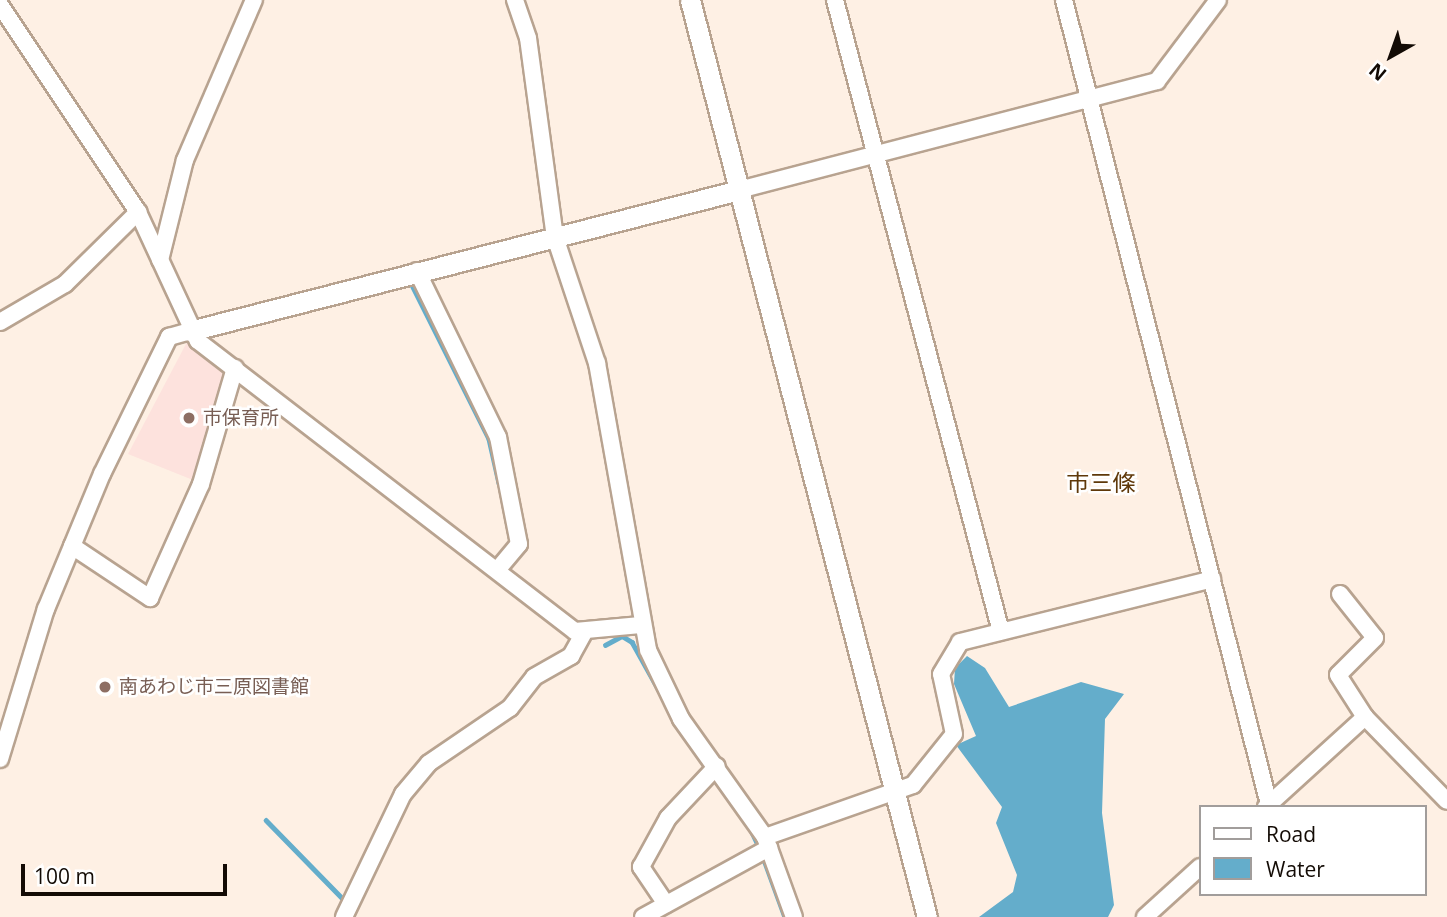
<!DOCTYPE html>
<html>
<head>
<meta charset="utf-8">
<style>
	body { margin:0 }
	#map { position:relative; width:1447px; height:917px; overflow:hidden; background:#fef0e4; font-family:"Open Sans","Noto Sans JP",sans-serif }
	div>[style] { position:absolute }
	.education>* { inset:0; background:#fde2dd }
	.water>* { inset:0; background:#64adcb }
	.stream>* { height:4.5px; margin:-2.25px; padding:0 2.25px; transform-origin:2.25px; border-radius:2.25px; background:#64adcb }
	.roads { filter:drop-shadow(2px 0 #b8a390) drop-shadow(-2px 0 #b8a390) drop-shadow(0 2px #b8a390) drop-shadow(0 -2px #b8a390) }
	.minor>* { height:16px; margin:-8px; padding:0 8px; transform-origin:8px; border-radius:8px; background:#fff }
	.tertiary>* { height:19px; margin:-9.5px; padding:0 9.5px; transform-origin:9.5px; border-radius:9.5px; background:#fff }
	.dots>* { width:19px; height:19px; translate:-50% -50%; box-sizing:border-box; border:4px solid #fff; border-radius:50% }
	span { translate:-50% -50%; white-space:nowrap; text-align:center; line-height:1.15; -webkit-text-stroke:5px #fff; paint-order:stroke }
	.education-label { font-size:19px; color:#785e54 }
	.left { translate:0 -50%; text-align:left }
	.quarter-label { font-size:23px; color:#5f3809 }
	.legend { position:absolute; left:1199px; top:805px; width:228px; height:91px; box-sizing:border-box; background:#fff; border:2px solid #a19d9b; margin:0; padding:9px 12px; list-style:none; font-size:21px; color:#130b05 }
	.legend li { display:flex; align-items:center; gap:14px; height:35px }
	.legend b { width:35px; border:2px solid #a19d9b }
	.north { position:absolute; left:1356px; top:21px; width:70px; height:70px; -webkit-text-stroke:5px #fff; paint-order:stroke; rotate:220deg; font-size:19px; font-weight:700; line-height:28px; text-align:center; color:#130b05 }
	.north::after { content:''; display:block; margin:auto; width:24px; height:32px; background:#130b05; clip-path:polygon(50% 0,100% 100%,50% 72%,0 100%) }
	.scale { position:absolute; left:21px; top:864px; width:206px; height:32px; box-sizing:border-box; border:4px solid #130b05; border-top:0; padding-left:9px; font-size:21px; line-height:24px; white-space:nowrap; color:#130b05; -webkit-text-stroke:5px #fff; paint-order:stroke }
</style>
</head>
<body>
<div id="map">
	<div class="education">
		<i style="clip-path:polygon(187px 342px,227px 372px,193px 480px,128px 454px)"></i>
	</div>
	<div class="water">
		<i style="clip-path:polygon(967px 656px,985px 668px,1009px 707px,1081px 682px,1124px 694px,1105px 719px,1102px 813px,1114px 905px,1108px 917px,979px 917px,1013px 892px,1017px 875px,996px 823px,1002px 807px,956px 745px,976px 736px,954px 684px,955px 668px)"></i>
	</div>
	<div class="stream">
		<i style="left:411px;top:283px;width:174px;rotate:63.4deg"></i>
		<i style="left:489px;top:439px;width:45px;rotate:77.2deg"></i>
		<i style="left:605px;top:645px;width:19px;rotate:-28deg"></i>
		<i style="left:622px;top:636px;width:12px;rotate:31deg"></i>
		<i style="left:632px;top:642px;width:111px;rotate:60.9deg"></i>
		<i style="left:266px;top:820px;width:110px;rotate:45.7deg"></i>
		<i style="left:752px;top:832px;width:19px;rotate:65deg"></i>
		<i style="left:763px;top:857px;width:64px;rotate:69.9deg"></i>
	</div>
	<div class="roads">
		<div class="minor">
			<i style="left:515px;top:0;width:40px;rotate:71.1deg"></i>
			<i style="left:528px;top:38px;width:201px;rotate:82.3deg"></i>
			<i style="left:555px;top:237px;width:133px;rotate:71.6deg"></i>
			<i style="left:597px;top:363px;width:291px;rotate:79.9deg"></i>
			<i style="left:648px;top:650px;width:76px;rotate:64.4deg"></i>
			<i style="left:681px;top:719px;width:145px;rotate:54.6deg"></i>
			<i style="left:765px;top:837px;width:85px;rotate:70.1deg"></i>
			<i style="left:835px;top:0;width:653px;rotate:75.28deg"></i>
			<i style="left:1064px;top:0;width:830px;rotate:75.7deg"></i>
			<i style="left:0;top:5px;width:249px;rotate:56.3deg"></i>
			<i style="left:138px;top:212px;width:142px;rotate:65.1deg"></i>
			<i style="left:198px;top:341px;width:476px;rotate:37.6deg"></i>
			<i style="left:575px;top:631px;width:66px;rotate:-5.2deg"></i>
			<i style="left:739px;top:190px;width:432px;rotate:-14.6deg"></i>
			<i style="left:1157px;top:81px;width:101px;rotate:-53deg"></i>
			<i style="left:160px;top:260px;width:103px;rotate:-76deg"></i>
			<i style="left:185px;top:160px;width:174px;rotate:-66.7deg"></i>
			<i style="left:417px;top:271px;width:185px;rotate:64deg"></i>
			<i style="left:498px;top:437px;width:109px;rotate:78.9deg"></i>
			<i style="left:519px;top:544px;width:33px;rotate:130deg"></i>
			<i style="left:0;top:322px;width:75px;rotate:-30.3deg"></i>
			<i style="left:65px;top:284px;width:103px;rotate:-44.6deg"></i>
			<i style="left:72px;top:546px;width:94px;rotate:33.7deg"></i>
			<i style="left:150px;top:598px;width:125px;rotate:-65.9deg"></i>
			<i style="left:201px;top:484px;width:121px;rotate:-73.7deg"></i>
			<i style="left:1340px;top:594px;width:56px;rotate:51.5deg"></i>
			<i style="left:1375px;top:638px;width:52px;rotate:135deg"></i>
			<i style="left:1338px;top:675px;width:50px;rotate:57.3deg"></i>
			<i style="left:1365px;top:717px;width:117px;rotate:45.7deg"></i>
			<i style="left:0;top:759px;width:157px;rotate:-73deg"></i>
			<i style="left:46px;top:609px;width:146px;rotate:-67.5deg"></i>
			<i style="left:102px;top:474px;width:153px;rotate:-63.9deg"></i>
			<i style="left:169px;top:337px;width:22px;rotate:-16deg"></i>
			<i style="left:1266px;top:807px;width:134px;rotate:-42.3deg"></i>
			<i style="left:765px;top:837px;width:157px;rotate:-19.4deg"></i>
			<i style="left:913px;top:785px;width:65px;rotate:-51.2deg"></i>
			<i style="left:954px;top:734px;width:61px;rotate:-102.2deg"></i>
			<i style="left:941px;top:674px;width:37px;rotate:-59deg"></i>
			<i style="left:960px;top:642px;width:260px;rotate:-14deg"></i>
			<i style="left:666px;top:904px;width:45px;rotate:-124deg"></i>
			<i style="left:641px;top:867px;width:56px;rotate:-61.1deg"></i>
			<i style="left:668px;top:818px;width:71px;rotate:-46.7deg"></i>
			<i style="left:344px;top:917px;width:136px;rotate:-64.4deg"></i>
			<i style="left:403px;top:794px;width:40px;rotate:-50deg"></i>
			<i style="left:429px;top:763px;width:98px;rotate:-34.2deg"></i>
			<i style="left:510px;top:708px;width:39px;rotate:-52deg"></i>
			<i style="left:534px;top:677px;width:43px;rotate:-29.6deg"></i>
			<i style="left:571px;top:656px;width:25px;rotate:-61deg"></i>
			<i style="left:643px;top:917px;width:144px;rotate:-28.7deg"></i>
			<i style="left:1145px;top:917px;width:74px;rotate:-42.3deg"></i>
		</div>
		<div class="tertiary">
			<i style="left:690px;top:0;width:947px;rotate:75.51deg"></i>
			<i style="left:190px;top:331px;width:567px;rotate:-14.4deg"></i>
		</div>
	</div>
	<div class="dots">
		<i style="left:189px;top:418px;background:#8d6e63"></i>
		<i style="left:105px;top:687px;background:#8d6e63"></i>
	</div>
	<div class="education-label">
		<span class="left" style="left:203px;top:418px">市保育所</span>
		<span class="left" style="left:119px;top:687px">南あわじ市三原図書館</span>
	</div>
	<div class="quarter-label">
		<span style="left:1101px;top:482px">市三條</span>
	</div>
	<ul class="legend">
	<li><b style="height:9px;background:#fff"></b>Road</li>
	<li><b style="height:19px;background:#64adcb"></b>Water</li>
	</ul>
	<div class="north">N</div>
	<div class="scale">100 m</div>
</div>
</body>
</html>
